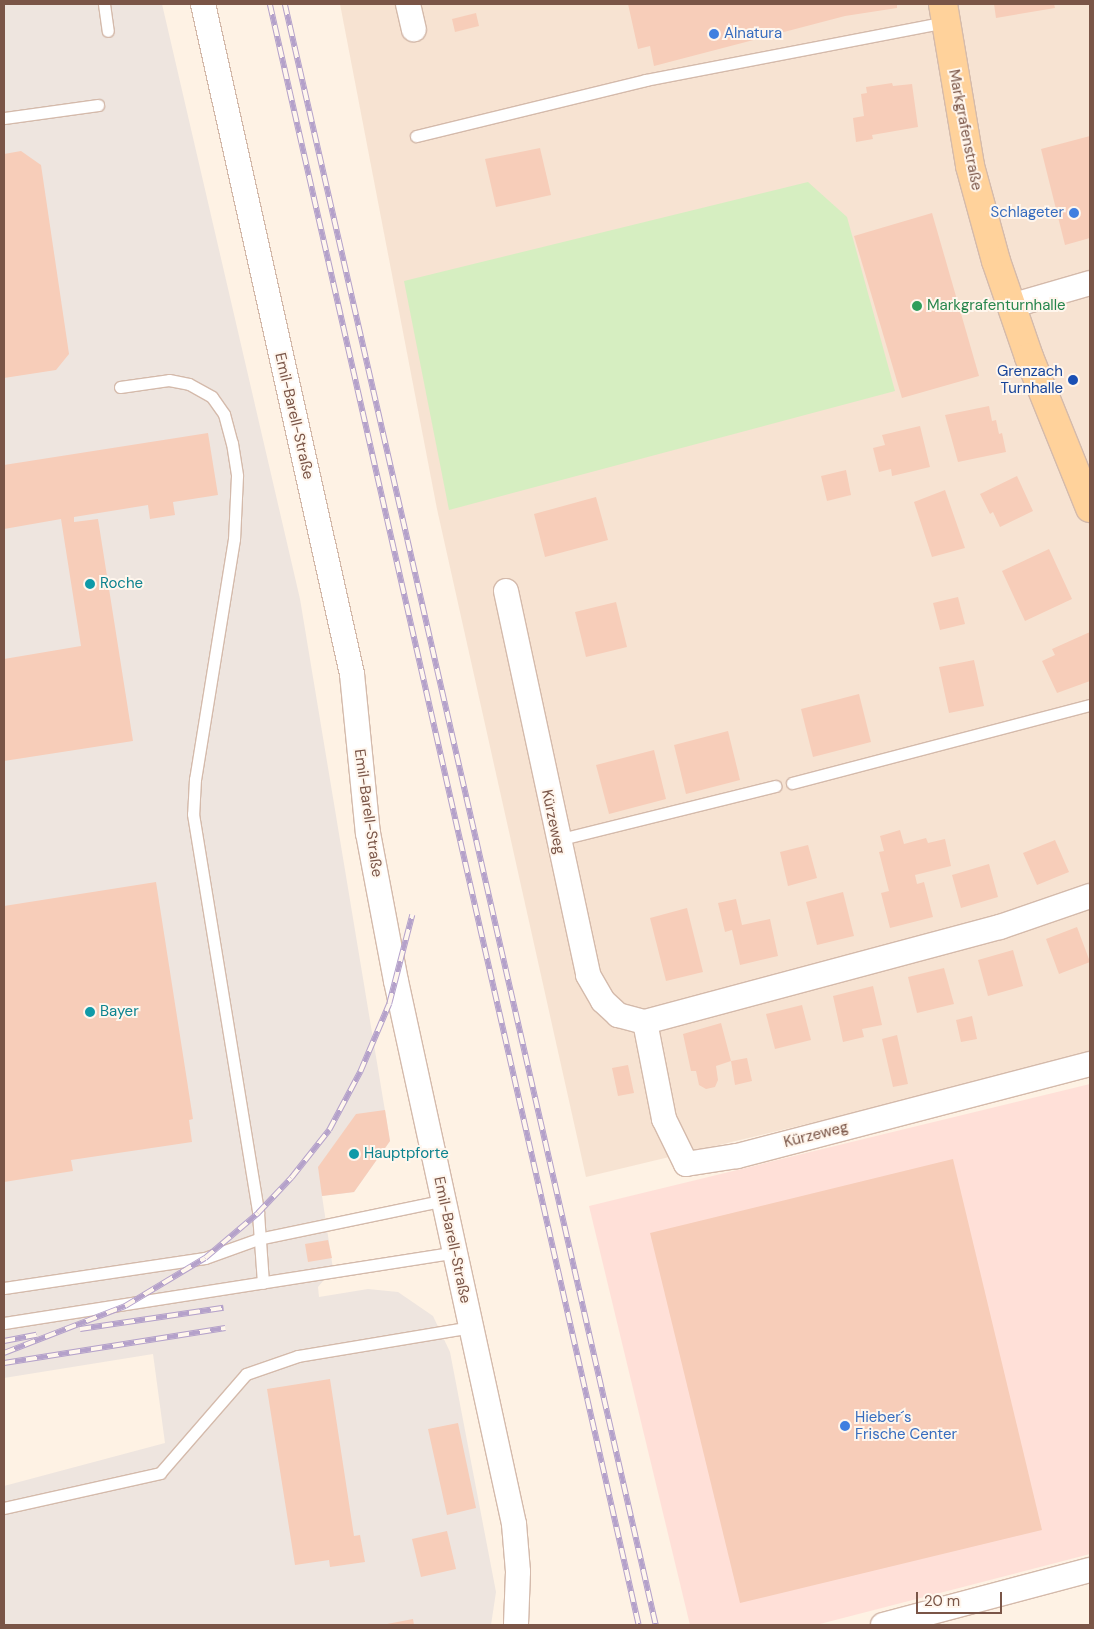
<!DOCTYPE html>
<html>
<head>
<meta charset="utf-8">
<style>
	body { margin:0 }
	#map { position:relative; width:1094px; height:1629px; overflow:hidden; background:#fef2e4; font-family:"DM Sans",sans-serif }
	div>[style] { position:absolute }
	.residential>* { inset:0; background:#f7e3d2 }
	.commercial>* { inset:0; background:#ffe0d8 }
	.industrial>* { inset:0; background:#eee5df }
	.green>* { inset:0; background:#d6eec1 }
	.building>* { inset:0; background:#f7cdb9 }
	.roads { filter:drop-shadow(1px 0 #d4baab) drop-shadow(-1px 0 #d4baab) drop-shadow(0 1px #d4baab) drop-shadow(0 -1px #d4baab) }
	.service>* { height:11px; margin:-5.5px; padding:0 5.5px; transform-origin:5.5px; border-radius:5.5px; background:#fff }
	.minor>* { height:24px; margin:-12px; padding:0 12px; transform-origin:12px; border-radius:12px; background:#fff }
	.primary>* { height:28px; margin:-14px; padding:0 14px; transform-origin:14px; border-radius:14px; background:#ffd29b }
	.rail>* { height:5.5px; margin-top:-2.75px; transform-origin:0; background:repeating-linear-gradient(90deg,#fff6ed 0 11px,#b4a1ca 0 22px); box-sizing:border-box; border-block:1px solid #b4a1ca }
	.dots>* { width:14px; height:14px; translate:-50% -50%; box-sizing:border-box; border:2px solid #fff6ed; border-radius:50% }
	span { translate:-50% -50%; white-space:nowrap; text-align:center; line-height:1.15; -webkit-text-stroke:4px #fff6ed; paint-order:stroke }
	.shop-label { font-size:15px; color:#366cbe }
	.left { translate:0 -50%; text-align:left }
	.right { translate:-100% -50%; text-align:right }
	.street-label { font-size:15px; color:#7a5547 }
	.leisure-label { font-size:15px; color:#27864d }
	.transit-label { font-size:15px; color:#164399 }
	.culture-label { font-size:15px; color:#0d838f }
	.frame { position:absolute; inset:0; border:5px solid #7a5547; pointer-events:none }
	.scale { position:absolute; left:916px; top:1592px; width:86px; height:22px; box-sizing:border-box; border:2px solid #7a5547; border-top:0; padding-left:6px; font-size:15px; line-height:18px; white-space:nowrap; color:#7a5547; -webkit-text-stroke:4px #fff6ed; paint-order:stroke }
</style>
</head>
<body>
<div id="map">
	<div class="residential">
		<i style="clip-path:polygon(340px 4px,1090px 4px,1090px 1056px,586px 1177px,437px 509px)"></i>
	</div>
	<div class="commercial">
		<i style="clip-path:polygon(1090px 1084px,1090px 1554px,816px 1625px,690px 1625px,589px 1206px)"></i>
	</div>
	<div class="industrial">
		<i style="clip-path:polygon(4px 4px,162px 4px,300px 599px,390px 1141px,354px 1192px,322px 1196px,333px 1269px,318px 1287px,319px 1297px,368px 1289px,398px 1292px,433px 1316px,450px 1352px,496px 1592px,491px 1625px,4px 1625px,4px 1486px,165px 1443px,153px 1354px,4px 1378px)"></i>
	</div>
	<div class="green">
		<i style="clip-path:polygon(808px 182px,847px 217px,895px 391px,449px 510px,404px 281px)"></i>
	</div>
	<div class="building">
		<i style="clip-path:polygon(628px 4px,897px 4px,897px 8px,845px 16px,654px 66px,650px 46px,638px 49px)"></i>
		<i style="clip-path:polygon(994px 4px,1054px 4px,1055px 8px,996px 18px)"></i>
		<i style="clip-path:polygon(476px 13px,479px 26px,455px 32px,452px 19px)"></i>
		<i style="clip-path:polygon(892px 83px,893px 86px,912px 84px,918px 127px,872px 135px,873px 139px,856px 142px,853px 118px,864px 116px,861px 94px,867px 93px,866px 87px)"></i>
		<i style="clip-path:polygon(1090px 136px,1090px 238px,1065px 245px,1041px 149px)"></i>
		<i style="clip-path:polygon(540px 148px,551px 195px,496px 207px,485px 159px)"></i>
		<i style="clip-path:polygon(21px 151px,41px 165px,69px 354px,56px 370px,4px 378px,4px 154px)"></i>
		<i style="clip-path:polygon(932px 213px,979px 376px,902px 398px,854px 236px)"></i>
		<i style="clip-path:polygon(989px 406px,992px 421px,996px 420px,999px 434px,1002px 433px,1006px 452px,958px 462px,945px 415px)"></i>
		<i style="clip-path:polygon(920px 426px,930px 467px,892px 476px,891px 469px,879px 472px,873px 448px,885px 445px,882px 435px)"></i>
		<i style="clip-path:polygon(208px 433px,218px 495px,173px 502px,175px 515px,150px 519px,148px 505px,74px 517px,74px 522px,98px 519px,133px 741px,4px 761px,4px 659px,81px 646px,61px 519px,4px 529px,4px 465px)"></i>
		<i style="clip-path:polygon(846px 470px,851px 495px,827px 501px,821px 476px)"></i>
		<i style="clip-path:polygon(1017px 476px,1033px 511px,1000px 527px,993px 512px,990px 514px,980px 494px)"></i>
		<i style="clip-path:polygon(945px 490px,965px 548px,932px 557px,914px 502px)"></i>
		<i style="clip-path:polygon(596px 497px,608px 540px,545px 557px,534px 514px)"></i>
		<i style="clip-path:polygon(1049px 549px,1072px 599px,1025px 621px,1002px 571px)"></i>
		<i style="clip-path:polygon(958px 597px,965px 624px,940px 630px,933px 603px)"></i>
		<i style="clip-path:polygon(616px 602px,627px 647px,586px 657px,575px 612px)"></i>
		<i style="clip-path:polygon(1090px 632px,1090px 681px,1057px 693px,1042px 661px,1055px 655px,1052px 649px)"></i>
		<i style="clip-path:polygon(974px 660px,984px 706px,949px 713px,939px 667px)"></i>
		<i style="clip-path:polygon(859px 694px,871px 742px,813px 757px,801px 709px)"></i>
		<i style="clip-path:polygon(728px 731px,740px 780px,686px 794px,674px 745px)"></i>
		<i style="clip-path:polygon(654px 750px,666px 799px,609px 814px,596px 765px)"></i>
		<i style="clip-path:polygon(900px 830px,904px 844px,926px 838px,928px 843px,945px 839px,951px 866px,915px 875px,917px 884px,924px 882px,933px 917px,890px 928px,881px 893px,889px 891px,879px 852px,884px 851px,880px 836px)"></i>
		<i style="clip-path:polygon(1055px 840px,1069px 872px,1037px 885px,1023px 853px)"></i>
		<i style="clip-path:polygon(808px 845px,817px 878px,788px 886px,780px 852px)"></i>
		<i style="clip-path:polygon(989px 864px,998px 897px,961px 908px,952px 875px)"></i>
		<i style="clip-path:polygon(156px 882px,193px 1119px,189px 1120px,192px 1142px,71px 1160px,73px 1171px,4px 1182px,4px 906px)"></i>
		<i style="clip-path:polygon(843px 892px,854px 936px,817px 945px,806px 902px)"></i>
		<i style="clip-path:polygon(736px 899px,742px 925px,770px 919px,778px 956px,740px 965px,732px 930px,725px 932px,718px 903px)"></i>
		<i style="clip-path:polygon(687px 908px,703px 972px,666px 981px,650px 918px)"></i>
		<i style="clip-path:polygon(1077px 927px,1090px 962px,1059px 974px,1046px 939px)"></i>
		<i style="clip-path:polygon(1013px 950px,1023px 986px,988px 996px,978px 960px)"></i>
		<i style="clip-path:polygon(944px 968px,954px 1004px,917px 1013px,908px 977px)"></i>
		<i style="clip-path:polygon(873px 986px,882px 1025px,862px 1029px,864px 1037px,843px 1042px,833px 996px)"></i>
		<i style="clip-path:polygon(802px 1005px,811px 1040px,775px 1049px,766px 1014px)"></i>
		<i style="clip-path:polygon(972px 1016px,977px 1039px,961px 1042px,956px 1020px)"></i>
		<i style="clip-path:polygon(721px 1023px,731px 1061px,747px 1058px,752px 1081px,735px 1085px,731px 1061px,716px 1066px,718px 1080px,715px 1087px,706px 1089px,699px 1085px,696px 1071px,691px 1071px,683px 1034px)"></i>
		<i style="clip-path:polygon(897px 1035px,908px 1084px,893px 1087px,882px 1039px)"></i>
		<i style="clip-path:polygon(628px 1065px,634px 1093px,618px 1096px,612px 1068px)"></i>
		<i style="clip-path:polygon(385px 1110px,390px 1141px,354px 1192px,322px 1196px,318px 1167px,356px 1114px)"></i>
		<i style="clip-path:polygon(953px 1159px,1042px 1530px,740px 1603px,650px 1233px)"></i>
		<i style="clip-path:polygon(328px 1240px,332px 1258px,308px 1262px,305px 1244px)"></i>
		<i style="clip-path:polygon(330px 1379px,354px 1536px,360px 1535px,365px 1562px,330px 1567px,329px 1560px,295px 1565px,267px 1389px)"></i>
		<i style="clip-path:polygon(458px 1423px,476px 1508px,447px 1515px,428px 1429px)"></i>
		<i style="clip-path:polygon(447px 1531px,456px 1569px,421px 1577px,412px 1539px)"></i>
		<i style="clip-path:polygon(413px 1619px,414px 1625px,387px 1625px,387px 1624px)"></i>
	</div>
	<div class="roads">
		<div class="service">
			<i style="left:104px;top:4px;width:27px;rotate:82deg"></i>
			<i style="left:4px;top:118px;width:95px;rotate:-7.9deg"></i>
			<i style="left:416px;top:136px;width:236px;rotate:-13.7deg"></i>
			<i style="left:645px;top:80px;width:307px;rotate:-10.9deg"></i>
			<i style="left:120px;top:387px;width:49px;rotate:-8.1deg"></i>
			<i style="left:169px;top:380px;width:20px;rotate:11deg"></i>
			<i style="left:189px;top:384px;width:26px;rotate:29deg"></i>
			<i style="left:212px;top:397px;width:21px;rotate:55deg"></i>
			<i style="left:224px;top:414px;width:30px;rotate:75deg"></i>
			<i style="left:232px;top:443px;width:33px;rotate:81deg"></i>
			<i style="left:237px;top:476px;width:63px;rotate:92.7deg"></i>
			<i style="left:234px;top:539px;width:243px;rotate:99.2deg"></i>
			<i style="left:195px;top:779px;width:35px;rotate:93deg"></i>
			<i style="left:193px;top:814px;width:404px;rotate:80.7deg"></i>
			<i style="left:258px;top:1213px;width:70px;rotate:85.9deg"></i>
			<i style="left:792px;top:783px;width:308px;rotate:-14.7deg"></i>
			<i style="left:557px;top:840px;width:225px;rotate:-13.9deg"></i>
			<i style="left:4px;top:1288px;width:203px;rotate:-8.5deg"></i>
			<i style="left:205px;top:1258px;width:56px;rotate:-19.7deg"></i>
			<i style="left:258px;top:1239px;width:190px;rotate:-11.8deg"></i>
			<i style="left:4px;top:1323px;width:457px;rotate:-8.9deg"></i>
			<i style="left:4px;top:1508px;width:160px;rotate:-12.6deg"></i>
			<i style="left:160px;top:1473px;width:131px;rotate:-49deg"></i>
			<i style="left:246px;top:1374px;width:55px;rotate:-19.1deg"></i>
			<i style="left:298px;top:1356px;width:175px;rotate:-9.5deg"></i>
		</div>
		<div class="minor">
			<i style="left:203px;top:4px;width:686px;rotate:77.46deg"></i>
			<i style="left:352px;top:674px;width:160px;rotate:84.3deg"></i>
			<i style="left:368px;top:833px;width:151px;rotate:79.3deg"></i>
			<i style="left:396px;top:981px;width:556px;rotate:77.74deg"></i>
			<i style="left:514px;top:1524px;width:48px;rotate:85.2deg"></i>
			<i style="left:518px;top:1572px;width:53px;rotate:92.2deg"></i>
			<i style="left:408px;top:4px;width:26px;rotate:77deg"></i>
			<i style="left:1011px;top:306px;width:82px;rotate:-16.2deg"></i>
			<i style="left:506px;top:591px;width:393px;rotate:77.9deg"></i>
			<i style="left:588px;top:975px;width:30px;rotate:60deg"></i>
			<i style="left:603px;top:1001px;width:21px;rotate:43deg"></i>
			<i style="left:618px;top:1015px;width:28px;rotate:15deg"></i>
			<i style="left:645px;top:1022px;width:367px;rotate:-15deg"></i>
			<i style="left:1000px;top:927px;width:95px;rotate:-19deg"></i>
			<i style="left:645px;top:1022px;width:99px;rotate:78.9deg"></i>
			<i style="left:664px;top:1119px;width:50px;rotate:63.9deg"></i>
			<i style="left:686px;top:1164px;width:52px;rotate:-8.9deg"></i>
			<i style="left:737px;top:1156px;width:365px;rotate:-14.6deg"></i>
			<i style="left:883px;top:1625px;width:214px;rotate:-14.9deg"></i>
		</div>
		<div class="primary">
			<i style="left:943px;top:4px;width:164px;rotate:80.5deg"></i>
			<i style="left:970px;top:166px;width:98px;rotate:74.7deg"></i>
			<i style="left:996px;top:261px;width:102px;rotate:71deg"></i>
			<i style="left:1029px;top:357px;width:163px;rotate:68deg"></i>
		</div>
	</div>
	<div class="rail">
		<i style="left:270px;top:4px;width:1662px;rotate:77.18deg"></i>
		<i style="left:285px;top:4px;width:1663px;rotate:77.11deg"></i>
		<i style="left:80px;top:1329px;width:145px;rotate:-8.4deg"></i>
		<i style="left:4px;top:1341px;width:33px;rotate:-11deg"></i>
		<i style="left:4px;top:1353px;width:130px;rotate:-21.2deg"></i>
		<i style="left:125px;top:1306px;width:93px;rotate:-31deg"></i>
		<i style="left:205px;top:1258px;width:70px;rotate:-40.3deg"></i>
		<i style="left:258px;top:1213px;width:48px;rotate:-46.7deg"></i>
		<i style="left:291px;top:1178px;width:61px;rotate:-51.6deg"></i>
		<i style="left:329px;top:1130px;width:66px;rotate:-61.9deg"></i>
		<i style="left:360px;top:1072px;width:74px;rotate:-66.9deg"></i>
		<i style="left:389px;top:1004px;width:92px;rotate:-75.5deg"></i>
		<i style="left:4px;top:1363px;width:224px;rotate:-9deg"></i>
	</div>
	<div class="dots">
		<i style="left:714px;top:34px;background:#3f7fe0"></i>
		<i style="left:1074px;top:213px;background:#3f7fe0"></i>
		<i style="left:917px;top:306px;background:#2e9e5b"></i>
		<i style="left:1073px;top:380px;background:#1a4fb4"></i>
		<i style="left:90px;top:584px;background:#0f9aa8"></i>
		<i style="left:90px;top:1012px;background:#0f9aa8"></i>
		<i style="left:354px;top:1154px;background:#0f9aa8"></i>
		<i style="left:845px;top:1426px;background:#3f7fe0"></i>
	</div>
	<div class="shop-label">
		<span class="left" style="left:724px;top:34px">Alnatura</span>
		<span class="right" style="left:1064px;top:213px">Schlageter</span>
		<span class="left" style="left:855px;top:1426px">Hieber´s<br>Frische Center</span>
	</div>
	<div class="street-label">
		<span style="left:965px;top:130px;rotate:79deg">Markgrafenstraße</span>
		<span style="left:294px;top:416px;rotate:77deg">Emil-Barell-Straße</span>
		<span style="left:368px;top:813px;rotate:82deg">Emil-Barell-Straße</span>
		<span style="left:553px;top:822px;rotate:78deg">Kürzeweg</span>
		<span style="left:816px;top:1135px;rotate:-14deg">Kürzeweg</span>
		<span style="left:452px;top:1240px;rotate:78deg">Emil-Barell-Straße</span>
	</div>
	<div class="leisure-label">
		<span class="left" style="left:927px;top:306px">Markgrafenturnhalle</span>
	</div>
	<div class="transit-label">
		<span class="right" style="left:1063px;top:380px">Grenzach<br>Turnhalle</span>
	</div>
	<div class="culture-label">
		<span class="left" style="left:100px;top:584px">Roche</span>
		<span class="left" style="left:100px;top:1012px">Bayer</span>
		<span class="left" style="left:364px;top:1154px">Hauptpforte</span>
	</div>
	<div class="frame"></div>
	<div class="scale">20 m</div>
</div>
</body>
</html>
